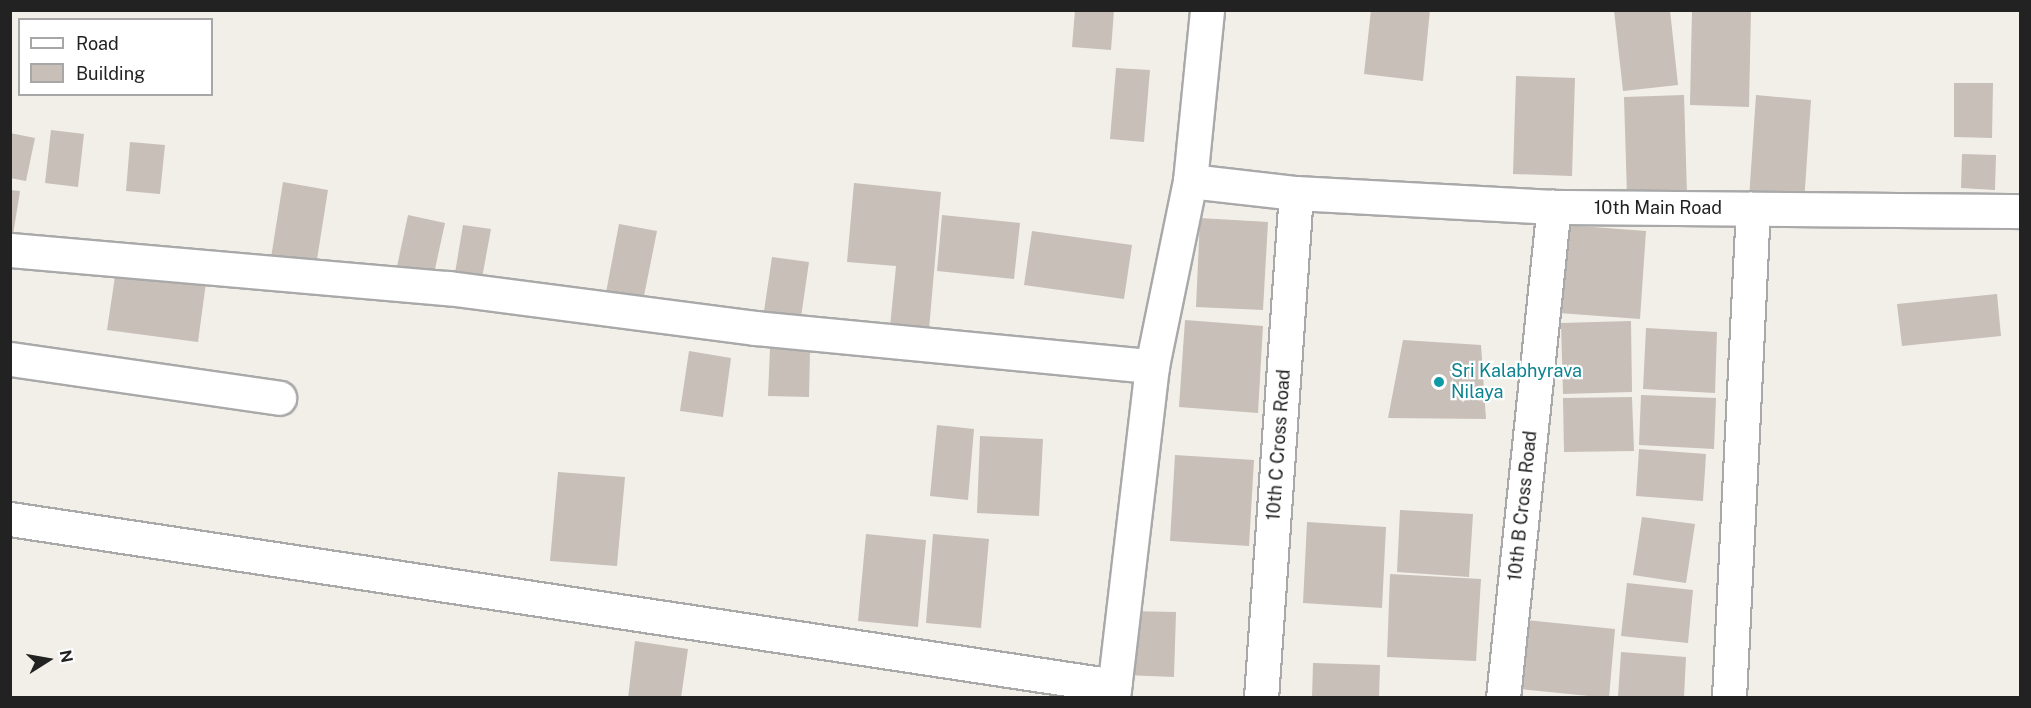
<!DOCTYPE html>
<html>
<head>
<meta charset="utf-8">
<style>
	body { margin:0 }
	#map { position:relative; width:2031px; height:708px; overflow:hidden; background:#f2efe9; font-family:"Public Sans",sans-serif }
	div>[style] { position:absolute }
	.building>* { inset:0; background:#c7bfb8 }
	.roads { filter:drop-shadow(2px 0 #a9a9a9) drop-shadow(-2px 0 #a9a9a9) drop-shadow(0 2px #a9a9a9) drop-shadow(0 -2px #a9a9a9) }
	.street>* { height:33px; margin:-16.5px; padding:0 16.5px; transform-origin:16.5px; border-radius:16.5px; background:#fff }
	.dots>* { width:16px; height:16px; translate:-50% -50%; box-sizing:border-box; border:3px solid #fff; border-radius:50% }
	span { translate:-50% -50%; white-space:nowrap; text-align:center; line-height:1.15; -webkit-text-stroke:4.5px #fff; paint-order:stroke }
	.street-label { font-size:18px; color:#222 }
	.culture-label { font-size:18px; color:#0d838f }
	.left { translate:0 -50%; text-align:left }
	.frame { position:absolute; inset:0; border:12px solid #222; pointer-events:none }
	.legend { position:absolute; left:18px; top:18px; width:195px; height:78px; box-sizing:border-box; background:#fff; border:2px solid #a7a7a7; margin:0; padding:8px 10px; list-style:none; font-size:18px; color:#222 }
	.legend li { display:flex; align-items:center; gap:12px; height:30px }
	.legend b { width:30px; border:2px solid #a7a7a7 }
	.north { position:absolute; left:18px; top:630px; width:60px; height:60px; -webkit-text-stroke:4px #fff; paint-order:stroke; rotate:79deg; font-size:16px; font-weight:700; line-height:24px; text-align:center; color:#222 }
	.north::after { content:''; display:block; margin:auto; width:21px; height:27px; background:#222; clip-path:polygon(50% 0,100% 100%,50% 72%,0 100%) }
</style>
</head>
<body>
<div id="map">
	<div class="building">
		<i style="clip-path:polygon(1075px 10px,1114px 10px,1111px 50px,1072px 47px)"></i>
		<i style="clip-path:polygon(1371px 10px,1430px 10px,1423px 81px,1364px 74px)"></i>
		<i style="clip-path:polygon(1614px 10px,1670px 10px,1678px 85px,1623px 91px)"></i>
		<i style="clip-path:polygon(1692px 10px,1751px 10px,1749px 107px,1690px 105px)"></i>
		<i style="clip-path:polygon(1116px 68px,1150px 70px,1144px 142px,1110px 139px)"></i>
		<i style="clip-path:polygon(1516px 76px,1575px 78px,1572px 176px,1513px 174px)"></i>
		<i style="clip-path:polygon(1954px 83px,1993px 83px,1992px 138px,1954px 137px)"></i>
		<i style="clip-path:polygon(1684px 95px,1687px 194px,1627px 196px,1624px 97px)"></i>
		<i style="clip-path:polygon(1756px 95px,1811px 100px,1804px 203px,1749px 199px)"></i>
		<i style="clip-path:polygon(51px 130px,84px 134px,78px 187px,45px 183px)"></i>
		<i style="clip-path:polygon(10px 133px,35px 138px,26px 181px,10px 178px)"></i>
		<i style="clip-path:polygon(130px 142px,165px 145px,160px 194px,126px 191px)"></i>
		<i style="clip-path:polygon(1962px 154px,1996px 155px,1995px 190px,1961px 188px)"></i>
		<i style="clip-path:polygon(283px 182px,328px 190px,315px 272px,270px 264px)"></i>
		<i style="clip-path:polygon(854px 183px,941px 192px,928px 341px,889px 337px,896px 266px,847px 262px)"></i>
		<i style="clip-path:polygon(10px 190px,20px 191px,12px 241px,10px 241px)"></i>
		<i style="clip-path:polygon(408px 215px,445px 223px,432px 283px,395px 276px)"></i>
		<i style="clip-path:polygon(942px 215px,1020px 223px,1014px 279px,937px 271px)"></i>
		<i style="clip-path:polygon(1200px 218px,1268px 222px,1263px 310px,1196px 307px)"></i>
		<i style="clip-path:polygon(619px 224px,657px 231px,641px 311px,604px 303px)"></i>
		<i style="clip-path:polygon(463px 225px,491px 229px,480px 289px,453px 285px)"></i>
		<i style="clip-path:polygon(1566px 225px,1646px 231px,1640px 319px,1559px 313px)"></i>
		<i style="clip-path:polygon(1032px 231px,1132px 245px,1124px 299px,1024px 285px)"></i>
		<i style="clip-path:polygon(772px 257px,809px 262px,799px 331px,762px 325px)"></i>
		<i style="clip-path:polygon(117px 263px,207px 275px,198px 342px,107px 330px)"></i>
		<i style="clip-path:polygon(1997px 294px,2001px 336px,1902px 346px,1897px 304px)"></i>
		<i style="clip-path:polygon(1185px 320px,1263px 326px,1258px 413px,1179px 407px)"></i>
		<i style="clip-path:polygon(1631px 321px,1632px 392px,1563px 394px,1561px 323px)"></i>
		<i style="clip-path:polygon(1646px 328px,1717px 332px,1715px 393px,1643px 389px)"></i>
		<i style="clip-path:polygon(1403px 340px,1481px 345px,1486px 419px,1388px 418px)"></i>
		<i style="clip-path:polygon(770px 348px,810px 350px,809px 397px,768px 396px)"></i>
		<i style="clip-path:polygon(689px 351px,731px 358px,723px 417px,680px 411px)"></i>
		<i style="clip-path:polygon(1641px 395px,1716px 398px,1714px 449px,1639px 445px)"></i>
		<i style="clip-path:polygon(1632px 397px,1634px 451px,1564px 452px,1563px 398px)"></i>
		<i style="clip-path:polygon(937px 425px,974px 429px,968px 500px,930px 496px)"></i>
		<i style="clip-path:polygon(980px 436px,1043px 439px,1039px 516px,977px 513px)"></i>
		<i style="clip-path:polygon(1639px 449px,1706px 454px,1703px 501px,1636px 496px)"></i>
		<i style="clip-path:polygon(1175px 455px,1254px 460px,1249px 546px,1170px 541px)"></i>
		<i style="clip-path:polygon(558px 472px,625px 477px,617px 566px,550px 561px)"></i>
		<i style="clip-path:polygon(1400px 510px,1473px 514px,1469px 577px,1397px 572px)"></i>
		<i style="clip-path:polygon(1642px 517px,1695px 524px,1686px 583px,1633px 575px)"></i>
		<i style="clip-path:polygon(1307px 522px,1386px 527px,1382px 608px,1303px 603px)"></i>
		<i style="clip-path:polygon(866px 534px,926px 540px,918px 627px,858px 621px)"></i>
		<i style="clip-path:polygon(933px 534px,989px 539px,981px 628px,926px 623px)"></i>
		<i style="clip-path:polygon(1390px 574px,1481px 579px,1476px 661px,1387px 657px)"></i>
		<i style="clip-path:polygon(1627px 583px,1693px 590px,1688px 643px,1621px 636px)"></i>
		<i style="clip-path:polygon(1127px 611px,1176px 612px,1174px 677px,1124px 675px)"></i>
		<i style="clip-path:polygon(1526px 620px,1615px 629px,1609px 698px,1520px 689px)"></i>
		<i style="clip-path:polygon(635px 641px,688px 649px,681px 698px,628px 698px)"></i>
		<i style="clip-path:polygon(1621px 652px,1686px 657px,1684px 698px,1618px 696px)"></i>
		<i style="clip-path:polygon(1313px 663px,1380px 665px,1379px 698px,1312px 698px)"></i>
	</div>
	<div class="roads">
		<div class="street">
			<i style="left:1190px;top:181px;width:107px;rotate:6.5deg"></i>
			<i style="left:1296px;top:193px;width:258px;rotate:3.1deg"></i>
			<i style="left:1554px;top:207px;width:466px;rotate:0.5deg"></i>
			<i style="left:10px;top:250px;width:440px;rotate:5deg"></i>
			<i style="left:448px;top:288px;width:310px;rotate:7.4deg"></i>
			<i style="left:755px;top:328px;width:399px;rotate:5.5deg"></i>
			<i style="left:10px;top:359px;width:272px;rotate:8.2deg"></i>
			<i style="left:10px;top:519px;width:1117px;rotate:8.6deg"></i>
			<i style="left:1113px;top:698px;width:334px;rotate:-83.3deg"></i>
			<i style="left:1152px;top:366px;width:189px;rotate:-78.4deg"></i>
			<i style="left:1190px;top:181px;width:172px;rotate:-84.3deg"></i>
			<i style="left:1261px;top:698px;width:506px;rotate:-86.04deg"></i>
			<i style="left:1503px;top:698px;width:494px;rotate:-84.1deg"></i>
			<i style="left:1729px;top:698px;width:490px;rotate:-87.2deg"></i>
		</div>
	</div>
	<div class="dots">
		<i style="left:1439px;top:382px;background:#0f9aa8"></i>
	</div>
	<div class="street-label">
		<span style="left:1658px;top:208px">10th Main Road</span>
		<span style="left:1279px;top:445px;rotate:-86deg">10th C Cross Road</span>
		<span style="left:1523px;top:506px;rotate:-84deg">10th B Cross Road</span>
	</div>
	<div class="culture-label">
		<span class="left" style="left:1451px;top:382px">Sri Kalabhyrava<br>Nilaya</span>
	</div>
	<div class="frame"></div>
	<ul class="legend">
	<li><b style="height:8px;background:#fff"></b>Road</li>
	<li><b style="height:16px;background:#c7bfb8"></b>Building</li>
	</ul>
	<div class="north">N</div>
</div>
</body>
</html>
